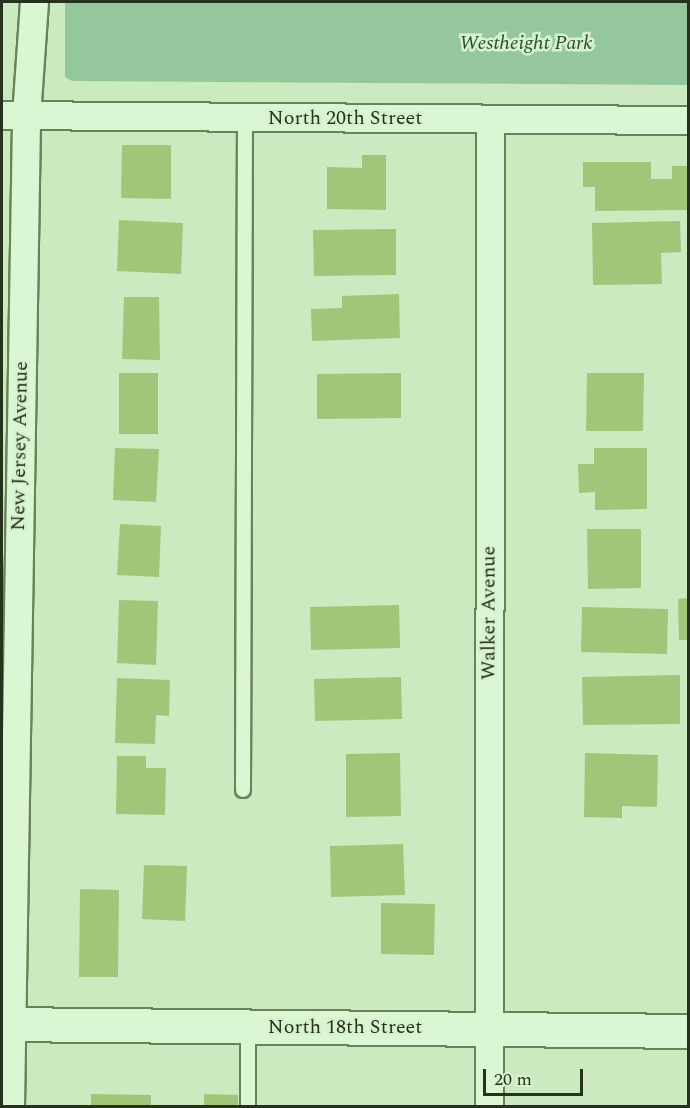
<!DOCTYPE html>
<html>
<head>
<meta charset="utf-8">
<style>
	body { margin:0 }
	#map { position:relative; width:690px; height:1108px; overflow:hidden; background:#cbeac0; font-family:Spectral,serif }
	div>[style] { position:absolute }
	.green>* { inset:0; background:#95c79d }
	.building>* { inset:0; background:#a2c679 }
	.roads { filter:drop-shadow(2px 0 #6a8259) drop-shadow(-2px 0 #6a8259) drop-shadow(0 2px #6a8259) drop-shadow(0 -2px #6a8259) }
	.service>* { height:14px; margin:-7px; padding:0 7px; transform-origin:7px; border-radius:7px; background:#dbf6d3 }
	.minor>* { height:27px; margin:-13.5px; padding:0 13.5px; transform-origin:13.5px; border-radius:13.5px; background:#dbf6d3 }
	.secondary>* { height:33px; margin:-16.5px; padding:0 16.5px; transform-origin:16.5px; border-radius:16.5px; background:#dbf6d3 }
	span { translate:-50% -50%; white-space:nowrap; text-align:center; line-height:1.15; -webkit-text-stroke:5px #d8f2cf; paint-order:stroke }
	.park-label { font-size:20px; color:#254d31; font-style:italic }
	.street-label { font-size:20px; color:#27321d }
	.frame { position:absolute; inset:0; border:3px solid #27321d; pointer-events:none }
	.scale { position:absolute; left:483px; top:1069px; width:100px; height:27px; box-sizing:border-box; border:3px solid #27321d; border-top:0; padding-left:8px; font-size:18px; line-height:21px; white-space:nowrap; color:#27321d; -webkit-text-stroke:4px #d8f2cf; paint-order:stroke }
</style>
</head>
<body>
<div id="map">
	<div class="green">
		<i style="clip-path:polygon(65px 2px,688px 2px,688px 85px,72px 81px,65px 77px)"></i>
	</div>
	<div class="building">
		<i style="clip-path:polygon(122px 145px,171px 145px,171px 199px,121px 198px)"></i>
		<i style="clip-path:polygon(362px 155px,386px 155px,386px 210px,327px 209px,327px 167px,362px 168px)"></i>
		<i style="clip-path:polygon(583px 162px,651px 162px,651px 179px,672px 179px,672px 166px,688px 166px,688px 210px,595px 211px,595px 187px,583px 187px)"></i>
		<i style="clip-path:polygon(119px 220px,183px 223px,181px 274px,117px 271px)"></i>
		<i style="clip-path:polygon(680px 221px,681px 252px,661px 253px,662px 284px,593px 285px,592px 223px)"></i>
		<i style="clip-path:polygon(396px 229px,396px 275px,314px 276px,313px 230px)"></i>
		<i style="clip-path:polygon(399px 294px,400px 338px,312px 341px,311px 309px,342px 308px,342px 296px)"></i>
		<i style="clip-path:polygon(124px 297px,159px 297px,160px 360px,122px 359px)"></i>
		<i style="clip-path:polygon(119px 373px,158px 373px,158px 434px,119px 434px)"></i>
		<i style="clip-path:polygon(401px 373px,401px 418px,317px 419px,317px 374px)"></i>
		<i style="clip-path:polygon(587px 373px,644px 373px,643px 431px,586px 431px)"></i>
		<i style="clip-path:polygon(115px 448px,159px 449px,156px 502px,113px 500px)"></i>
		<i style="clip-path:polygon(594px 448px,647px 448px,647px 509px,595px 510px,595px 492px,579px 493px,578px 464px,594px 464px)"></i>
		<i style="clip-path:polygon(120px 524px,161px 526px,159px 577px,117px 575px)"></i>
		<i style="clip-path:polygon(587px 529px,641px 529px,641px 588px,588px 589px)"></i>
		<i style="clip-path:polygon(688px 598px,688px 640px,679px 640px,678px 599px)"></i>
		<i style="clip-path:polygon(119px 600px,158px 601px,156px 665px,117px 663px)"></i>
		<i style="clip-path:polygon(399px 605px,400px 648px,311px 650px,310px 607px)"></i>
		<i style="clip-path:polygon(582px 607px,668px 609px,667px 654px,581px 652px)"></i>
		<i style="clip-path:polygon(680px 675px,680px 724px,583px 725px,582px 677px)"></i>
		<i style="clip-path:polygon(401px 677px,402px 719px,315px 721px,314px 679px)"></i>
		<i style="clip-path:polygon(117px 678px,170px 680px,169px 716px,156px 715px,155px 744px,115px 743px)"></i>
		<i style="clip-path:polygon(400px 753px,401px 816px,346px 817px,346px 754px)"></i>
		<i style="clip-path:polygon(585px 753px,658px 755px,657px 807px,622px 806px,622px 818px,584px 817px)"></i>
		<i style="clip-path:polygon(117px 756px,146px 756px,146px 768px,166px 768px,165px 815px,116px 814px)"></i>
		<i style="clip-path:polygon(403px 844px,405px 895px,331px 897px,330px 846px)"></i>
		<i style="clip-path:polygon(144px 865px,187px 866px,185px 921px,142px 919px)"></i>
		<i style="clip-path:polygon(80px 889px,119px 890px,118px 977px,79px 977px)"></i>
		<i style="clip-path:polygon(381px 903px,435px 904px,434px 955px,381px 954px)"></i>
		<i style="clip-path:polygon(91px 1094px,151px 1095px,151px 1106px,91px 1106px)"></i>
		<i style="clip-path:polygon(204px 1094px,238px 1095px,238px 1106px,204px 1106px)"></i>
	</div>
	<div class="roads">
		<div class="service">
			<i style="left:243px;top:790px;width:672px;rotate:-89.83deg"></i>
			<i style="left:248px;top:1026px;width:80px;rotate:90deg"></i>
		</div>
		<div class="minor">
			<i style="left:2px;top:115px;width:686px;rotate:0.42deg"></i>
			<i style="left:10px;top:1106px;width:990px;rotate:-89.07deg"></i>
			<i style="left:26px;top:116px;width:114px;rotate:-86deg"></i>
			<i style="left:489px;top:1106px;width:987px;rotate:-89.94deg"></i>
		</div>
		<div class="secondary">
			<i style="left:2px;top:1024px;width:686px;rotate:0.58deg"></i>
		</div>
	</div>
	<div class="park-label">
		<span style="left:526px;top:43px">Westheight Park</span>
	</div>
	<div class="street-label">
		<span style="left:345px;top:118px">North 20th Street</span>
		<span style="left:20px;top:446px;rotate:-89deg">New Jersey Avenue</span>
		<span style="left:489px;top:613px;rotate:-90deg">Walker Avenue</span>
		<span style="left:345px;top:1027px">North 18th Street</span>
	</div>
	<div class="frame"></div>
	<div class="scale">20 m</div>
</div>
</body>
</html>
